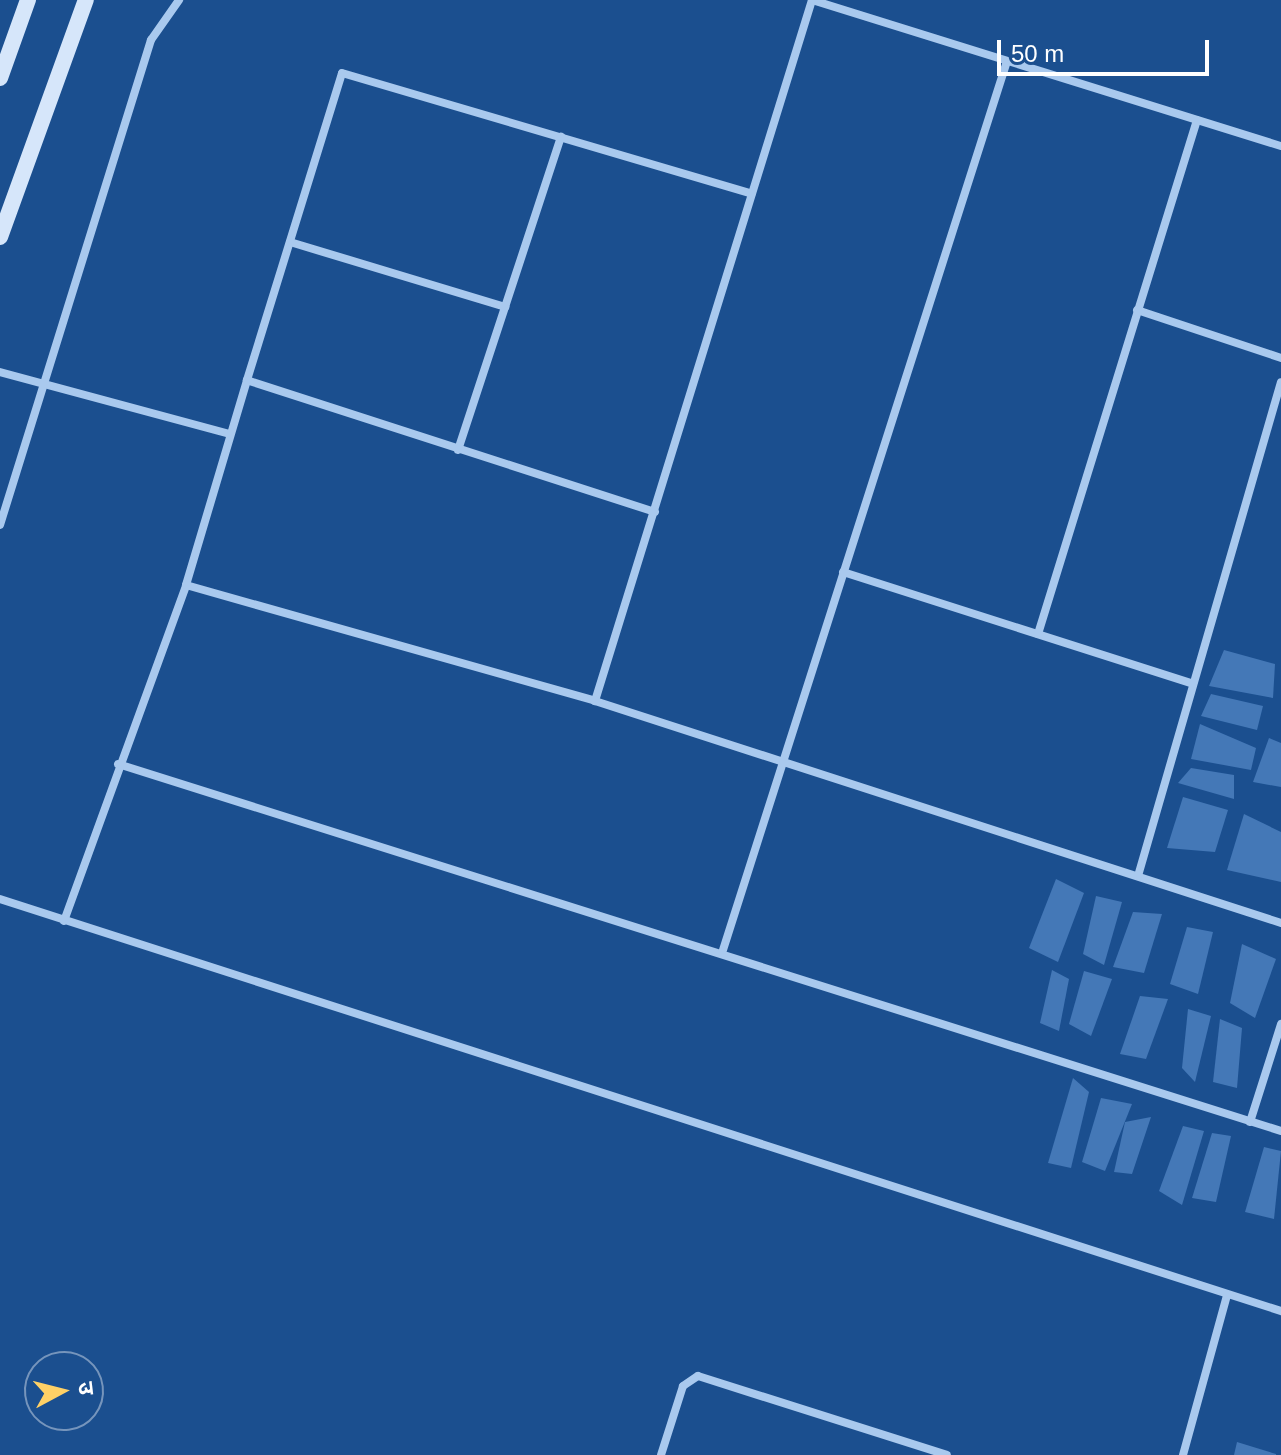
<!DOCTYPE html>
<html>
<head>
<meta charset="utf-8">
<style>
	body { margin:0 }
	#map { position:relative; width:1281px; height:1455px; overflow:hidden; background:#1b4f8f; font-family:Arial,"Noto Sans Devanagari",sans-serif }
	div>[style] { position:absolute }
	.building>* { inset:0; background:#4478b7 }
	.street>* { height:8px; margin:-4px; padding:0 4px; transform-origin:4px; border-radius:4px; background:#a9c9ee }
	.secondary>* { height:16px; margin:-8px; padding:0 8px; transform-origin:8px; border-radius:8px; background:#d6e6fa }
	span { translate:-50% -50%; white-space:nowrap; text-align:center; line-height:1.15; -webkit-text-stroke:6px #1b4f8f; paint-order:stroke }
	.north { position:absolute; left:24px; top:1351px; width:80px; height:80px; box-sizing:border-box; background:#1b4f8f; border:2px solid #7695bc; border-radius:50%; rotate:83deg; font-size:22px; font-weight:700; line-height:32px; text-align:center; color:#fff }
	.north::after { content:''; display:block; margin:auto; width:28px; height:36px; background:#ffd166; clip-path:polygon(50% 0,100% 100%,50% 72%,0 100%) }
	.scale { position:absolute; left:997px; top:40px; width:212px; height:36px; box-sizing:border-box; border:4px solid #fff; border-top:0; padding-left:10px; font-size:24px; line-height:28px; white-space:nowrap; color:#fff; -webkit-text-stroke:6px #1b4f8f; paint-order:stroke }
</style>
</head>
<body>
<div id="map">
	<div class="building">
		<i style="clip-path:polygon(1224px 650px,1275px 664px,1273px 698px,1209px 686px)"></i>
		<i style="clip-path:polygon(1211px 694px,1263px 706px,1257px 730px,1201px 716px)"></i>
		<i style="clip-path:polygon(1200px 724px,1256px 748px,1251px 770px,1191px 759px)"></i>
		<i style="clip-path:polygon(1269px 738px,1281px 743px,1281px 787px,1253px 782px)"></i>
		<i style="clip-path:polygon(1191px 768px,1234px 775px,1234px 799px,1178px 783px)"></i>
		<i style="clip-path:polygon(1183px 797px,1228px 810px,1215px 852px,1167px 848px)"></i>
		<i style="clip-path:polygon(1244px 814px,1281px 832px,1281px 882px,1227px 870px)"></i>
		<i style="clip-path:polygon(1056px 879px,1084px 893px,1058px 962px,1029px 948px)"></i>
		<i style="clip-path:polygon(1096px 896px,1122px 902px,1104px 965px,1083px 954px)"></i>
		<i style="clip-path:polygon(1133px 912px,1162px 914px,1144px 973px,1113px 967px)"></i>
		<i style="clip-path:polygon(1187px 927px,1213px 932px,1198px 994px,1170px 984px)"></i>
		<i style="clip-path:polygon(1242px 944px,1276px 959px,1255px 1018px,1230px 1003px)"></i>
		<i style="clip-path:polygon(1052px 970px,1069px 979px,1059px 1031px,1040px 1023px)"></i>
		<i style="clip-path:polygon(1084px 971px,1112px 979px,1091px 1036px,1069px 1024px)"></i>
		<i style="clip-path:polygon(1140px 996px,1168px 999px,1146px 1059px,1120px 1054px)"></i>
		<i style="clip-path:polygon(1188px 1009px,1211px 1016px,1195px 1082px,1182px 1068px)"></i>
		<i style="clip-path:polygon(1220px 1019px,1242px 1028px,1237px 1088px,1213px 1082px)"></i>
		<i style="clip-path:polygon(1073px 1078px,1089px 1092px,1071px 1168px,1048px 1163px)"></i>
		<i style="clip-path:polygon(1101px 1098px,1132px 1104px,1105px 1171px,1082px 1162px)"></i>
		<i style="clip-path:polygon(1151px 1117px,1132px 1174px,1114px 1172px,1125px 1122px)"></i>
		<i style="clip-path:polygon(1183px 1126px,1204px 1131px,1182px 1205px,1159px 1191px)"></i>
		<i style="clip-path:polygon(1212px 1133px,1231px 1136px,1216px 1202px,1192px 1198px)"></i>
		<i style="clip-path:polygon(1264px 1147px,1281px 1151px,1274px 1219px,1245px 1212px)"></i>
		<i style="clip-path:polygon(1237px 1442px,1276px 1454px,1276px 1455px,1234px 1455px)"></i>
	</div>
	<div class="street">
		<i style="left:812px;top:0;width:734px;rotate:107.2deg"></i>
		<i style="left:595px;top:701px;width:721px;rotate:17.93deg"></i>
		<i style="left:812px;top:0;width:491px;rotate:17.3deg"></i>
		<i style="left:290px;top:242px;width:225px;rotate:16.8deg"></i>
		<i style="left:1137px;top:310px;width:152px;rotate:18.4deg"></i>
		<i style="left:0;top:372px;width:238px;rotate:15.1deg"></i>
		<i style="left:458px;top:450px;width:330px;rotate:-71.8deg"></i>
		<i style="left:655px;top:512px;width:429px;rotate:-162.1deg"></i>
		<i style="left:247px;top:380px;width:321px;rotate:-72.8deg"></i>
		<i style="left:342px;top:73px;width:427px;rotate:16.4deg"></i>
		<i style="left:0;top:525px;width:508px;rotate:-72.71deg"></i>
		<i style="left:151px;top:40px;width:49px;rotate:-55deg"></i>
		<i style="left:843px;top:572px;width:367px;rotate:17.7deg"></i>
		<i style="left:186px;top:585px;width:214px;rotate:-73.4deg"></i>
		<i style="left:1038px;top:634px;width:538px;rotate:-72.81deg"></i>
		<i style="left:118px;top:764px;width:1220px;rotate:17.51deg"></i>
		<i style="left:1138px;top:876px;width:514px;rotate:-73.86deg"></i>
		<i style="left:0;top:899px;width:1346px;rotate:17.83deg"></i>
		<i style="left:64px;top:921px;width:357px;rotate:-70deg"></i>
		<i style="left:186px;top:585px;width:425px;rotate:15.8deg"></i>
		<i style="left:723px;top:950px;width:933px;rotate:-72.28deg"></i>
		<i style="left:1250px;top:1122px;width:103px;rotate:-72.4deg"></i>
		<i style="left:661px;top:1455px;width:72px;rotate:-72.3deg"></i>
		<i style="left:683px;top:1386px;width:18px;rotate:-34deg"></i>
		<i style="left:698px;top:1376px;width:261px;rotate:17.6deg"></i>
		<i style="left:1183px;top:1455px;width:166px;rotate:-74.6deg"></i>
	</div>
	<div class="secondary">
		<i style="left:0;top:78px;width:83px;rotate:-70.3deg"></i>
		<i style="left:0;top:237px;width:252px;rotate:-70.1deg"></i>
	</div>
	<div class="north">उ</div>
	<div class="scale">50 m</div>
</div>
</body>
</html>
